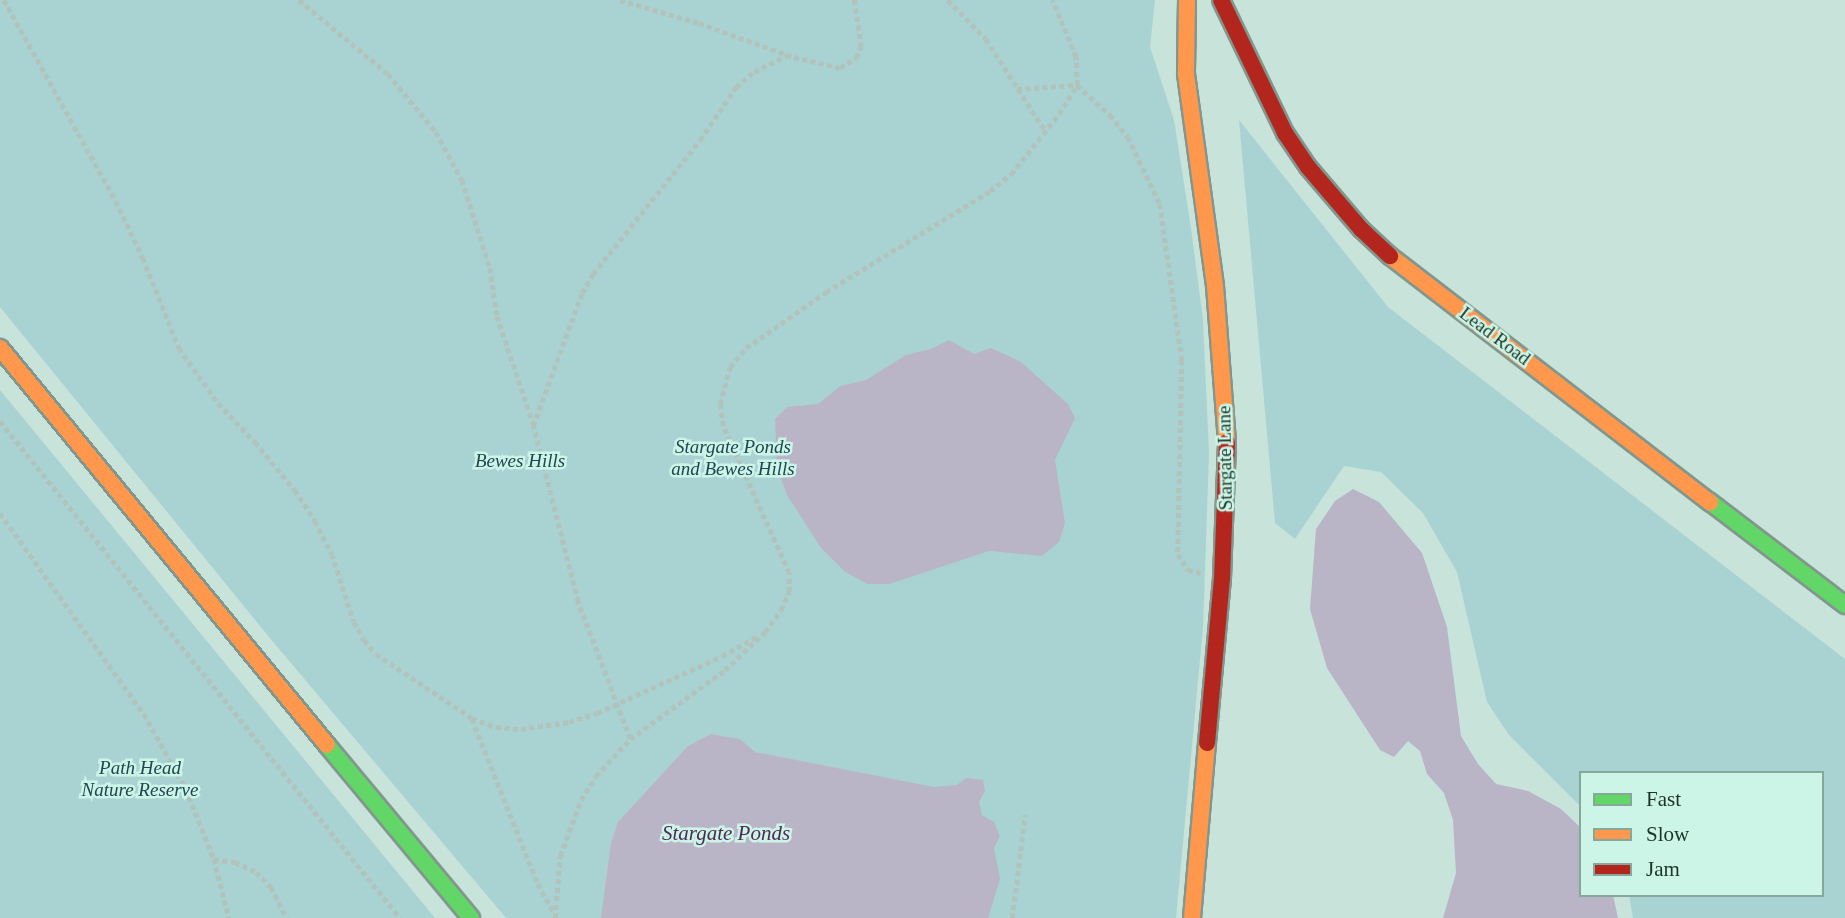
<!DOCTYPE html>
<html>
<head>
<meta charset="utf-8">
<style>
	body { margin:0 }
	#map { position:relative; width:1845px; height:918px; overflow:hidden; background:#c7e3da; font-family:"Times New Roman",serif }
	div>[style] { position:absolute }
	.green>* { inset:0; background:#a9d3d2 }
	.water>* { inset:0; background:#bab4c7 }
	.path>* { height:4.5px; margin-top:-2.25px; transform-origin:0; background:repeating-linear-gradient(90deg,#b1c3bb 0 5px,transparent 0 8.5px) }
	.roads { filter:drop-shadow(2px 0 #81978e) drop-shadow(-2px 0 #81978e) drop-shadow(0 2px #81978e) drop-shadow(0 -2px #81978e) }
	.fast>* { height:16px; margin:-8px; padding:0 8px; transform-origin:8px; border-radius:8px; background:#63d668 }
	.slow>* { height:16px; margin:-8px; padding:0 8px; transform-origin:8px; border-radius:8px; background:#ff974d }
	.jam>* { height:16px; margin:-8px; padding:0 8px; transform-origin:8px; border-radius:8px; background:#b3261e }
	span { translate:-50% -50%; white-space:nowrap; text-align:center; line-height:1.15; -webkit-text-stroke:5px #ccf5e8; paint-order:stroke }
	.street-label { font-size:19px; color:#1b3426 }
	.park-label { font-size:19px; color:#214651; font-style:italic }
	.water-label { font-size:21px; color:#512a55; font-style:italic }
	.legend { position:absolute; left:1579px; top:771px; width:245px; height:126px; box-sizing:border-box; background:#ccf5e8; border:2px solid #85a89a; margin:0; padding:9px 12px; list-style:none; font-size:21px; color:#1b3426 }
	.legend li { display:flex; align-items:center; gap:14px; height:35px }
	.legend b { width:35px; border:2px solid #85a89a }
</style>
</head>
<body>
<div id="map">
	<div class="green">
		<i style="clip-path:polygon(0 0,1155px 0,1150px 47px,1174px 120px,1191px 228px,1203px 320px,1209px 454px,1203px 627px,1176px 918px,506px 918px,269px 637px,0 307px)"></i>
		<i style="clip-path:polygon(1239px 120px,1388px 307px,1845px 659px,1845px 918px,1633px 918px,1629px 895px,1822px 895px,1822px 773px,1581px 773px,1581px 807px,1509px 735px,1487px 702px,1457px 572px,1423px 513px,1381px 472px,1344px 466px,1295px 539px,1275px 523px)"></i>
		<i style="clip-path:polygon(0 390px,435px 918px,0 918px)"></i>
	</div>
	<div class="water">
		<i style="clip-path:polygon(949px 340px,974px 354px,991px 348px,1021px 362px,1068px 404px,1075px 418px,1055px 460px,1065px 523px,1059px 542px,1042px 556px,989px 551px,889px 584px,867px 584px,844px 571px,821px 548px,787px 495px,777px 468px,775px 419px,787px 407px,818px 404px,840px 386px,866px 380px,906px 355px,931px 349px)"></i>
		<i style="clip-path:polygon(1353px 489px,1379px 502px,1422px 553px,1447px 627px,1461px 736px,1478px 764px,1496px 784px,1528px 791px,1561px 809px,1581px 828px,1581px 895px,1613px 895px,1618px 918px,1443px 918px,1456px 873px,1453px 820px,1444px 793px,1427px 774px,1420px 751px,1408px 741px,1394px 757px,1380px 750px,1327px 668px,1310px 609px,1316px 529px,1335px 501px)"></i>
		<i style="clip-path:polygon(711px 734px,740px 739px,755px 752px,934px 787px,957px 785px,966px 778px,983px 780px,985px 791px,979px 802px,982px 815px,994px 822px,1000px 836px,994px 848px,1000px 879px,988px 918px,601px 918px,611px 843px,618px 822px,688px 746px)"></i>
	</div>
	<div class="path">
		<i style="left:4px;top:0;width:230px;rotate:60.9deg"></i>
		<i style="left:116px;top:201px;width:63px;rotate:64.7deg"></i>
		<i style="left:143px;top:258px;width:97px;rotate:68.2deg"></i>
		<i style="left:179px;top:348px;width:67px;rotate:54.7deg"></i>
		<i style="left:218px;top:403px;width:54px;rotate:46.5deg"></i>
		<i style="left:255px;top:442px;width:62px;rotate:50.2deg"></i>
		<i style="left:295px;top:490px;width:37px;rotate:57deg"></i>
		<i style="left:315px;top:521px;width:37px;rotate:63deg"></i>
		<i style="left:332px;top:554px;width:71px;rotate:72.1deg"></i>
		<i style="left:354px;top:622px;width:21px;rotate:61deg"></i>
		<i style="left:364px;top:640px;width:18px;rotate:49deg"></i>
		<i style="left:376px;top:654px;width:115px;rotate:33.7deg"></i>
		<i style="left:472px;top:718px;width:26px;rotate:21deg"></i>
		<i style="left:496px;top:727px;width:25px;rotate:5deg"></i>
		<i style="left:521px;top:729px;width:49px;rotate:-8.3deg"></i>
		<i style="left:569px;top:722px;width:29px;rotate:-18deg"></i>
		<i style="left:597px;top:713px;width:137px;rotate:-24.5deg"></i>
		<i style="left:722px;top:656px;width:41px;rotate:-29.1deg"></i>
		<i style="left:299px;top:0;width:116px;rotate:39.7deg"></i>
		<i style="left:388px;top:74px;width:75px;rotate:50.4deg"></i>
		<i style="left:436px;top:132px;width:55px;rotate:61.6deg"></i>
		<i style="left:462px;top:180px;width:92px;rotate:72.3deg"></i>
		<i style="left:490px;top:268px;width:49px;rotate:81.7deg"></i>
		<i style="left:497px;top:316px;width:113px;rotate:71.4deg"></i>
		<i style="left:620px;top:0;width:82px;rotate:16.2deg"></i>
		<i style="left:699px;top:23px;width:101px;rotate:19.7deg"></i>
		<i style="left:794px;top:57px;width:47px;rotate:13.4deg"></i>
		<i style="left:840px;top:68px;width:19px;rotate:-32deg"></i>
		<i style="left:856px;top:58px;width:12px;rotate:-66deg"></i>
		<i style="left:861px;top:47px;width:48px;rotate:-98.5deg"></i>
		<i style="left:948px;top:0;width:54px;rotate:45.7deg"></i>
		<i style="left:986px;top:39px;width:111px;rotate:57.2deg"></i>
		<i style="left:1017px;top:89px;width:60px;rotate:-3.8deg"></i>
		<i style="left:1077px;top:85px;width:45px;rotate:42.3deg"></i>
		<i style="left:1110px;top:115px;width:28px;rotate:51deg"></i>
		<i style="left:1128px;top:137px;width:74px;rotate:64.5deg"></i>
		<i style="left:1160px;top:204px;width:158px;rotate:82deg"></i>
		<i style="left:1182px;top:360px;width:194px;rotate:91.2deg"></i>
		<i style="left:1178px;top:554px;width:19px;rotate:58deg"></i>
		<i style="left:1188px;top:570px;width:13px;rotate:13deg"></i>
		<i style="left:0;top:421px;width:638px;rotate:51.17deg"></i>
		<i style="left:0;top:513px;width:247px;rotate:54.4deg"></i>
		<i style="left:144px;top:714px;width:86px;rotate:60.8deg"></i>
		<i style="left:186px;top:789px;width:75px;rotate:68.2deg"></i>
		<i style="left:214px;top:859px;width:61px;rotate:75.7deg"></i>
		<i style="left:472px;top:719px;width:178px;rotate:68.2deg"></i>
		<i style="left:538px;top:884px;width:31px;rotate:61deg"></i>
		<i style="left:630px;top:739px;width:147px;rotate:-110.8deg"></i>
		<i style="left:578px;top:602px;width:182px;rotate:-104.3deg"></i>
		<i style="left:533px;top:426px;width:142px;rotate:-69.8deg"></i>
		<i style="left:582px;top:293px;width:22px;rotate:-60deg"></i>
		<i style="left:593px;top:274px;width:171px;rotate:-51.4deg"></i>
		<i style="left:700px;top:140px;width:64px;rotate:-55.8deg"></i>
		<i style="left:736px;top:87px;width:23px;rotate:-40deg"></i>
		<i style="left:754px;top:72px;width:37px;rotate:-27deg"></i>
		<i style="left:214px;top:859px;width:21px;rotate:8deg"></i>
		<i style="left:235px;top:862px;width:23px;rotate:25deg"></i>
		<i style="left:256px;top:872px;width:21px;rotate:45deg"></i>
		<i style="left:271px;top:887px;width:35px;rotate:63deg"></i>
		<i style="left:555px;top:918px;width:62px;rotate:-85.4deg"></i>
		<i style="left:560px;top:856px;width:60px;rotate:-69.4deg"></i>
		<i style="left:581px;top:800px;width:28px;rotate:-58deg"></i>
		<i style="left:596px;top:776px;width:50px;rotate:-47.4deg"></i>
		<i style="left:630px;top:739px;width:117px;rotate:-36deg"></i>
		<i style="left:725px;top:670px;width:55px;rotate:-43.5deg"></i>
		<i style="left:765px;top:632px;width:27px;rotate:-54deg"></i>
		<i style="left:781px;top:610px;width:20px;rotate:-66deg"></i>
		<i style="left:789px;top:592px;width:19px;rotate:-90deg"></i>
		<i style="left:789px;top:573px;width:161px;rotate:-114.2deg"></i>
		<i style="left:723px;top:426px;width:22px;rotate:-98deg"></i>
		<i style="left:720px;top:404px;width:38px;rotate:-75deg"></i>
		<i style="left:730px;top:367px;width:25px;rotate:-50deg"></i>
		<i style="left:746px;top:348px;width:98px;rotate:-35deg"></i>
		<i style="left:826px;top:292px;width:193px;rotate:-31.6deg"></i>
		<i style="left:990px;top:191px;width:27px;rotate:-39deg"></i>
		<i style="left:1011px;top:174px;width:77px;rotate:-51.3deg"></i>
		<i style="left:1059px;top:114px;width:34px;rotate:-58deg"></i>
		<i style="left:1077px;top:85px;width:28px;rotate:-92deg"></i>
		<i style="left:1076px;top:57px;width:62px;rotate:-112.8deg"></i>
		<i style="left:1012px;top:918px;width:104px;rotate:-82.8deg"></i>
	</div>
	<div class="roads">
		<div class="fast">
			<i style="left:1710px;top:502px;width:170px;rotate:37.3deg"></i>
			<i style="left:327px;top:745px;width:225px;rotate:50.2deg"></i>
		</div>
		<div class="slow">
			<i style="left:1187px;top:0;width:74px;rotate:90.8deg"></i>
			<i style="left:1186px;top:74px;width:214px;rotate:82.2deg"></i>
			<i style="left:1215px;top:286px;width:156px;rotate:85.6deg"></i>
			<i style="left:1390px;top:256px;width:404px;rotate:37.6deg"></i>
			<i style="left:0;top:348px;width:514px;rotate:50.52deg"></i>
			<i style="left:1192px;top:918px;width:176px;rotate:-85.1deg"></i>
		</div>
		<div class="jam">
			<i style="left:1221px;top:0;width:148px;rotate:64.3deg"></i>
			<i style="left:1285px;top:133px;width:41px;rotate:55.9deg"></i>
			<i style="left:1308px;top:167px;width:82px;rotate:49.5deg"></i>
			<i style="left:1361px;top:229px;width:40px;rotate:43deg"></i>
			<i style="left:1207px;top:743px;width:165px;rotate:-84.8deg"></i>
			<i style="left:1222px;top:579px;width:137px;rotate:-87.9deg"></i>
		</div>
	</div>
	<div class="street-label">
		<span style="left:1495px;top:336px;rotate:37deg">Lead Road</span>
		<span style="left:1225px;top:458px;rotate:-91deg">Stargate Lane</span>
	</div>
	<div class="park-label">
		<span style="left:733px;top:458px">Stargate Ponds<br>and Bewes Hills</span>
		<span style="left:520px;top:461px">Bewes Hills</span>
		<span style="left:140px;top:779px">Path Head<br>Nature Reserve</span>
	</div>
	<div class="water-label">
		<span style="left:726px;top:833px">Stargate Ponds</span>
	</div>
	<ul class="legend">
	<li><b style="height:9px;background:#63d668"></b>Fast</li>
	<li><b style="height:9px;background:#ff974d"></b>Slow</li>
	<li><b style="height:9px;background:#b3261e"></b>Jam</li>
	</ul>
</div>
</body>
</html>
